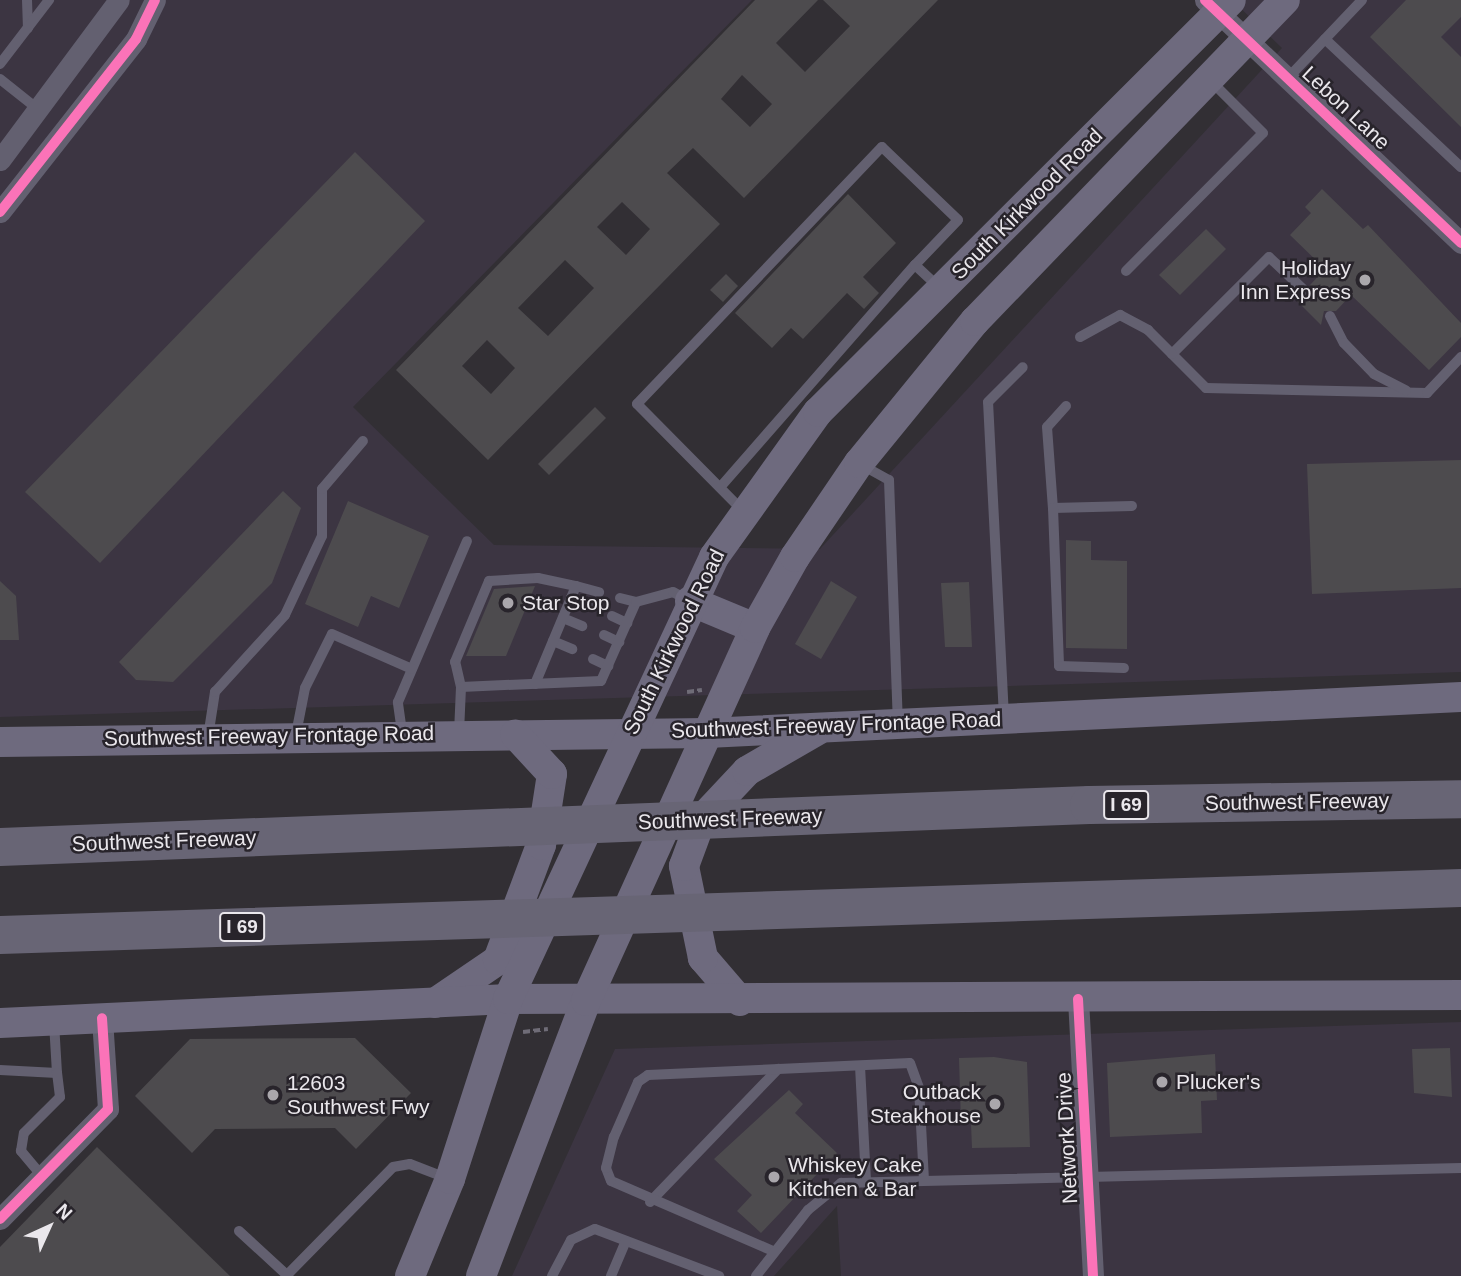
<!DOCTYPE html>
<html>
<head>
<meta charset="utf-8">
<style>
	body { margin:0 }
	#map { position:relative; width:1461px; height:1276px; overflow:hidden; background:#322f34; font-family:Helvetica,sans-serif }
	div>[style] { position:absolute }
	.built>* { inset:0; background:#3c3542 }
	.building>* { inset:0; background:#4d4b4e }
	.path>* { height:3.5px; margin-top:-1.75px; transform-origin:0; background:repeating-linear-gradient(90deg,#6f6c77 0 7px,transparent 0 10.5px) }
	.service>* { height:10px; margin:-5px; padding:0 5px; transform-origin:5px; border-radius:5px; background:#636070 }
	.minor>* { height:21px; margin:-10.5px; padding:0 10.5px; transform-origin:10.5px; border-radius:10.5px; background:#636070 }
	.secondary>* { height:30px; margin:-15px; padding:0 15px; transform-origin:15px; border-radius:15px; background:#6e6a7e }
	.motorway>* { height:38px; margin:-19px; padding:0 19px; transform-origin:19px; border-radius:19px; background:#686575 }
	.cycleway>* { height:10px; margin:-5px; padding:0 5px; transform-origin:5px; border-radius:5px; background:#fb73b8 }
	.dots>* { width:19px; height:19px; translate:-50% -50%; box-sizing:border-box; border:4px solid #28242b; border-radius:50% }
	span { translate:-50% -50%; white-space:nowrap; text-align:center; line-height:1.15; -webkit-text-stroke:5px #28242b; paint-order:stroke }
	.shield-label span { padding:2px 5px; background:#28242b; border:2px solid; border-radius:5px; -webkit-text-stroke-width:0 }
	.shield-label { font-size:19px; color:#eae7ec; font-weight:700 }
	.street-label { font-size:21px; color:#eae7ec }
	.poi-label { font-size:21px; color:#eae7ec }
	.right { translate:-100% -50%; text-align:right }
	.left { translate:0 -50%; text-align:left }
	.north { position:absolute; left:14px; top:1192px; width:70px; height:70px; -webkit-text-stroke:5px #28242b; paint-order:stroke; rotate:45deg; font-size:19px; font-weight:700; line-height:28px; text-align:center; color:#eae7ec }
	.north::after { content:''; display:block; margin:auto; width:24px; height:32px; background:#eae7ec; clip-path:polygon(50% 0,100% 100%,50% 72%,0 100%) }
</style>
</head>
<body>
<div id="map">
	<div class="built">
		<i style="clip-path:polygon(0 0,752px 0,353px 407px,494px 545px,820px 549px,1282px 48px,1232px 0,1461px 0,1461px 672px,0 717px)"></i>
		<i style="clip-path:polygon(1461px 1022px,1461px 1276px,841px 1276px,837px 1206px,774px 1276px,512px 1276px,615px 1049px)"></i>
	</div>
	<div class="building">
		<i style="clip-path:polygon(evenodd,755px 0,818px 0,776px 43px,805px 72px,850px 26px,823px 0,938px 0,744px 198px,693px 148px,667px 173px,720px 224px,488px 460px,396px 370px,755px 0,742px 75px,772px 104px,750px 127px,721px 99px,742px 75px,755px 0,622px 202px,650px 229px,626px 255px,597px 227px,622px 202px,755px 0,565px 260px,594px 288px,548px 336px,518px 308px,565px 260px,755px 0,487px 340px,515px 368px,491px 394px,462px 366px,487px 340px)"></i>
		<i style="clip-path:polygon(1406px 0,1461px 0,1461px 17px,1441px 37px,1461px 57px,1461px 127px,1370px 37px)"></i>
		<i style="clip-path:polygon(355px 152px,425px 221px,100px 563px,25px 492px)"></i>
		<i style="clip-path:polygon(1322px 189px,1363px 229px,1368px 225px,1461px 323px,1461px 337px,1429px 370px,1351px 295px,1336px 311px,1324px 311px,1321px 325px,1295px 299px,1309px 296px,1310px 285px,1325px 269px,1290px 235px,1311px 213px,1305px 207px)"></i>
		<i style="clip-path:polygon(848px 194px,896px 243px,863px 277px,879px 293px,864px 309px,847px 293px,803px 339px,791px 328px,772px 348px,735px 313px)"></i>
		<i style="clip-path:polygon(1206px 229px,1226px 249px,1180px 295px,1159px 275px)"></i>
		<i style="clip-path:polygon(726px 274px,738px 286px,723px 302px,710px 290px)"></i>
		<i style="clip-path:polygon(595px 407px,606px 418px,549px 475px,538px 464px)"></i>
		<i style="clip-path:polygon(1461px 460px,1461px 588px,1312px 594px,1307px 464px)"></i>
		<i style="clip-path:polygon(283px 491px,301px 508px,272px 583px,173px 682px,136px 680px,119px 662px)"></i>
		<i style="clip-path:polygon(348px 501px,429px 536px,399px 608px,371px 596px,358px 627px,305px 604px)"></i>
		<i style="clip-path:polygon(1066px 540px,1091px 541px,1091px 560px,1127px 561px,1127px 649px,1066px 648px)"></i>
		<i style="clip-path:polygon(0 581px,16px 596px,19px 640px,0 640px)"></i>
		<i style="clip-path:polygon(831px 581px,857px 597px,821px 659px,795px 644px)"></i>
		<i style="clip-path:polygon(969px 582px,972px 647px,945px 647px,941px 583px)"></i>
		<i style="clip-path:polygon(535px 586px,506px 656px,466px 656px,494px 589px)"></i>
		<i style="clip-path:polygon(355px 1038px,411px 1093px,356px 1149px,335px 1128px,215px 1129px,192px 1153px,135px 1096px,190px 1039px)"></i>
		<i style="clip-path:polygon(1450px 1048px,1452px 1097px,1414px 1093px,1412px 1049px)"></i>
		<i style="clip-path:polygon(1215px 1054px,1217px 1100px,1201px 1101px,1202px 1133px,1110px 1137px,1107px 1063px)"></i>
		<i style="clip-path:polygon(994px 1057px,1027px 1062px,1030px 1147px,972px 1148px,971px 1124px,961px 1124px,959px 1058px)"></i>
		<i style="clip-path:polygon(789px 1090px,803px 1104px,795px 1113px,837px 1153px,761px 1233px,737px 1211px,752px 1195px,714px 1159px)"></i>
		<i style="clip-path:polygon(97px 1147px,230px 1276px,0 1276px,0 1247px)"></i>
	</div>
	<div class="path">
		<i style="left:687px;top:692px;width:15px;rotate:-8deg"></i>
		<i style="left:523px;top:1032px;width:25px;rotate:-7deg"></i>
	</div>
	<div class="service">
		<i style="left:27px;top:0;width:28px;rotate:88deg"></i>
		<i style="left:1325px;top:39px;width:187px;rotate:43.3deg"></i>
		<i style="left:0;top:64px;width:81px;rotate:-52.6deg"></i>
		<i style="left:0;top:79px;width:50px;rotate:38.5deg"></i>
		<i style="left:1287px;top:79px;width:109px;rotate:-46.5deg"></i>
		<i style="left:1126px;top:271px;width:194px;rotate:-45.2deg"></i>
		<i style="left:1263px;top:133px;width:74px;rotate:-135deg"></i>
		<i style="left:1304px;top:290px;width:48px;rotate:-136.7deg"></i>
		<i style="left:1269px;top:257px;width:137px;rotate:135deg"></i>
		<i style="left:1172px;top:354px;width:48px;rotate:45deg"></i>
		<i style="left:1206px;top:388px;width:221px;rotate:1.3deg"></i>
		<i style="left:1427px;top:393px;width:50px;rotate:-46.6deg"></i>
		<i style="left:1330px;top:316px;width:30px;rotate:63deg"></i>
		<i style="left:1344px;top:343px;width:43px;rotate:45.9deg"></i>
		<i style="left:1374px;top:374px;width:36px;rotate:27deg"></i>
		<i style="left:1080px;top:337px;width:46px;rotate:-28.8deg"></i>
		<i style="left:1120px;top:315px;width:32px;rotate:28deg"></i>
		<i style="left:1148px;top:330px;width:34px;rotate:45deg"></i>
		<i style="left:1066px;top:406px;width:28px;rotate:132deg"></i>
		<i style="left:1047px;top:427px;width:81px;rotate:85.8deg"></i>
		<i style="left:1053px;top:508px;width:79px;rotate:-1.5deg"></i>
		<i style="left:860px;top:464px;width:33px;rotate:29deg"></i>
		<i style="left:889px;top:480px;width:242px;rotate:87.9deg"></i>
		<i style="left:723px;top:484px;width:291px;rotate:-48.8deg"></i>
		<i style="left:1053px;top:508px;width:158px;rotate:87.8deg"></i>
		<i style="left:1059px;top:666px;width:65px;rotate:1.8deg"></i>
		<i style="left:744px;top:512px;width:152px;rotate:-134.7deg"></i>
		<i style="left:637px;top:404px;width:355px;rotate:-46.4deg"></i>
		<i style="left:882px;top:147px;width:105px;rotate:43.8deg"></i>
		<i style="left:958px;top:220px;width:62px;rotate:133.7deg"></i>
		<i style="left:915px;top:265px;width:34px;rotate:43deg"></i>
		<i style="left:571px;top:598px;width:23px;rotate:23deg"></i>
		<i style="left:620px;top:598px;width:16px;rotate:14deg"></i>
		<i style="left:612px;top:616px;width:17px;rotate:25deg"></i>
		<i style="left:563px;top:618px;width:21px;rotate:23deg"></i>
		<i style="left:604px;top:635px;width:17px;rotate:25deg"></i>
		<i style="left:553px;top:641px;width:21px;rotate:23deg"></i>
		<i style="left:593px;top:659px;width:17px;rotate:25deg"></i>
		<i style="left:535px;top:684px;width:106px;rotate:-67.3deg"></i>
		<i style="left:576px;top:586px;width:24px;rotate:15deg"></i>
		<i style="left:461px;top:687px;width:26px;rotate:-103deg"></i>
		<i style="left:455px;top:662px;width:88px;rotate:-67.2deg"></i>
		<i style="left:489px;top:581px;width:49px;rotate:-3.5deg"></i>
		<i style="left:538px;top:578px;width:39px;rotate:12deg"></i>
		<i style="left:1004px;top:717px;width:315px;rotate:-92.9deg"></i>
		<i style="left:988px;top:402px;width:49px;rotate:-45deg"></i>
		<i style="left:402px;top:732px;width:30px;rotate:-98deg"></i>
		<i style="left:398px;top:702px;width:175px;rotate:-66.8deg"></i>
		<i style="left:459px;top:733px;width:46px;rotate:-87.5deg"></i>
		<i style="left:461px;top:687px;width:140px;rotate:-2.5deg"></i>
		<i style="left:601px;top:681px;width:86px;rotate:-66.1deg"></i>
		<i style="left:636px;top:602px;width:38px;rotate:-15deg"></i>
		<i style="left:673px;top:592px;width:17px;rotate:28deg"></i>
		<i style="left:296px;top:734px;width:47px;rotate:-78.9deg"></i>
		<i style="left:305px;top:688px;width:60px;rotate:-63.4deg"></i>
		<i style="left:332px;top:634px;width:87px;rotate:23.6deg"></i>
		<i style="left:208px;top:737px;width:46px;rotate:-81.2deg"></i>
		<i style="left:215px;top:692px;width:104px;rotate:-47.7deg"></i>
		<i style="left:285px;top:615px;width:87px;rotate:-64.9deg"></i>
		<i style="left:322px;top:536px;width:47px;rotate:-90deg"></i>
		<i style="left:322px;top:489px;width:63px;rotate:-49.5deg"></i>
		<i style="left:860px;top:1066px;width:116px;rotate:87deg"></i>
		<i style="left:0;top:1070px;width:57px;rotate:3deg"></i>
		<i style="left:57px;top:1073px;width:50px;rotate:-93.4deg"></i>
		<i style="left:42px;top:1176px;width:33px;rotate:-130deg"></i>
		<i style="left:21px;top:1151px;width:18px;rotate:-81deg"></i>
		<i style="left:24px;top:1133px;width:51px;rotate:-45deg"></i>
		<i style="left:60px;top:1097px;width:24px;rotate:-97deg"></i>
		<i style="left:650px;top:1202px;width:185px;rotate:-46.1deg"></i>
		<i style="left:239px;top:1231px;width:67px;rotate:42.6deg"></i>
		<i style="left:773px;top:1251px;width:176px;rotate:-156.6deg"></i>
		<i style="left:611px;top:1181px;width:14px;rotate:-111deg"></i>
		<i style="left:606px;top:1168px;width:32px;rotate:-76deg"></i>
		<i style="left:614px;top:1137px;width:60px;rotate:-66.4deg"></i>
		<i style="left:638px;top:1082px;width:12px;rotate:-35deg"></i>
		<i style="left:648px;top:1075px;width:262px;rotate:-2.6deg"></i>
		<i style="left:910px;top:1063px;width:27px;rotate:70deg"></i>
		<i style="left:919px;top:1088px;width:92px;rotate:86.9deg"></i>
		<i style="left:287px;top:1275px;width:151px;rotate:-45.5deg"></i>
		<i style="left:393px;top:1167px;width:17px;rotate:-10deg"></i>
		<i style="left:410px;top:1164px;width:40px;rotate:21deg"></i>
		<i style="left:552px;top:1276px;width:41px;rotate:-62.2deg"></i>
		<i style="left:571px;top:1240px;width:26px;rotate:-25deg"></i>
		<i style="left:595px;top:1229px;width:133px;rotate:20.8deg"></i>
		<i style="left:611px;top:1276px;width:38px;rotate:-67deg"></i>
		<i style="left:756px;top:1276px;width:84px;rotate:-51.8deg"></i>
		<i style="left:808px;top:1210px;width:43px;rotate:-39.3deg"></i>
		<i style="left:841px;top:1183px;width:620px;rotate:-1.39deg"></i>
	</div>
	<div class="minor">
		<i style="left:1205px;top:0;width:353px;rotate:43.5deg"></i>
		<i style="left:0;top:160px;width:199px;rotate:-53.4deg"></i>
		<i style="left:0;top:212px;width:220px;rotate:-51.8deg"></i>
		<i style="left:136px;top:39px;width:43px;rotate:-64deg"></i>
		<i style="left:1078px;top:999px;width:277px;rotate:86.9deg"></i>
		<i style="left:0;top:1219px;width:154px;rotate:-45.5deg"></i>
		<i style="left:108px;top:1109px;width:91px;rotate:-93.8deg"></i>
	</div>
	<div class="secondary">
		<i style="left:690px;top:601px;width:70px;rotate:22.6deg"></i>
		<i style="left:0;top:742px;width:707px;rotate:-0.73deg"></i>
		<i style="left:707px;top:733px;width:755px;rotate:-2.73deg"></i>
		<i style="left:740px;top:1001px;width:57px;rotate:-130.7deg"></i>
		<i style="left:703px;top:958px;width:94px;rotate:-101.7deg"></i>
		<i style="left:684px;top:866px;width:49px;rotate:-69.7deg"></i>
		<i style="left:701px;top:820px;width:67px;rotate:-46.8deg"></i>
		<i style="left:747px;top:771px;width:82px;rotate:-30deg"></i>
		<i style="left:435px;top:1003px;width:76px;rotate:-34.3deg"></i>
		<i style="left:498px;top:960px;width:123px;rotate:-69.5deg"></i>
		<i style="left:541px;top:845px;width:72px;rotate:-81.2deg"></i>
		<i style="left:552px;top:774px;width:54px;rotate:-132.8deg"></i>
		<i style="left:0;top:1023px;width:509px;rotate:-2.7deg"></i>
		<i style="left:508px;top:999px;width:953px;rotate:-0.24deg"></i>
		<i style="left:410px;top:1276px;width:105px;rotate:-67.6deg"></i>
		<i style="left:450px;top:1179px;width:189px;rotate:-72.1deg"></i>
		<i style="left:508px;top:999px;width:488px;rotate:-65deg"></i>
		<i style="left:714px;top:557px;width:178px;rotate:-54.4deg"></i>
		<i style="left:818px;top:412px;width:583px;rotate:-44.93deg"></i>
		<i style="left:481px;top:1276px;width:294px;rotate:-69.1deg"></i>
		<i style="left:586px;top:1001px;width:409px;rotate:-65.6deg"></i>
		<i style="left:755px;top:628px;width:81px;rotate:-60.6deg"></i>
		<i style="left:795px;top:557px;width:114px;rotate:-55.8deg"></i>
		<i style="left:859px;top:463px;width:183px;rotate:-50.8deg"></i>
		<i style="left:975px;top:321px;width:446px;rotate:-46deg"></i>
	</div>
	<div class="motorway">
		<i style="left:0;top:847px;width:1090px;rotate:-2.21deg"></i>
		<i style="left:1089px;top:805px;width:372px;rotate:-0.9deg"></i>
		<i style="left:0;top:935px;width:1462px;rotate:-1.84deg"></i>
	</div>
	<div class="cycleway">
		<i style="left:1205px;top:0;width:353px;rotate:43.5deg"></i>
		<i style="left:0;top:212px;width:220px;rotate:-51.8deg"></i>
		<i style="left:136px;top:39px;width:43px;rotate:-64deg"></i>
		<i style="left:1078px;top:999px;width:277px;rotate:86.9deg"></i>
		<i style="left:0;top:1219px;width:154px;rotate:-45.5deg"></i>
		<i style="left:108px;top:1109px;width:91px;rotate:-93.8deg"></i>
	</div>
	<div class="dots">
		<i style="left:1365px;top:280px;background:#aaa7ac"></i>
		<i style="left:508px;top:603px;background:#aaa7ac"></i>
		<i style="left:1162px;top:1082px;background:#aaa7ac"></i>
		<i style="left:273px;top:1095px;background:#aaa7ac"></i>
		<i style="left:995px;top:1104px;background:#aaa7ac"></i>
		<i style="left:774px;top:1177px;background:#aaa7ac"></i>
	</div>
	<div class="shield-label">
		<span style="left:1126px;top:805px">I 69</span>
		<span style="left:242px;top:927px">I 69</span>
	</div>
	<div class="street-label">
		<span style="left:1346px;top:108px;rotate:43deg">Lebon Lane</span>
		<span style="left:1027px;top:204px;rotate:-45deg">South Kirkwood Road</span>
		<span style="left:674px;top:642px;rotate:-64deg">South Kirkwood Road</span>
		<span style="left:836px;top:725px;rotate:-2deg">Southwest Freeway Frontage Road</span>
		<span style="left:269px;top:736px;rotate:-1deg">Southwest Freeway Frontage Road</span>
		<span style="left:1297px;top:802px;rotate:-1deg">Southwest Freeway</span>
		<span style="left:730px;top:819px;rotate:-2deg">Southwest Freeway</span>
		<span style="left:164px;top:841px;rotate:-2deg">Southwest Freeway</span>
		<span style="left:1067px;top:1138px;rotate:-93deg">Network Drive</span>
	</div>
	<div class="poi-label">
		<span class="right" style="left:1351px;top:280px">Holiday<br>Inn Express</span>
		<span class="left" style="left:522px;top:603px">Star Stop</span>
		<span class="left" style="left:1176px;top:1082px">Plucker's</span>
		<span class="left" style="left:287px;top:1095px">12603<br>Southwest Fwy</span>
		<span class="right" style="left:981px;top:1104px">Outback<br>Steakhouse</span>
		<span class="left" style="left:788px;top:1177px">Whiskey Cake<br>Kitchen &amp; Bar</span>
	</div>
	<div class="north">N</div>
</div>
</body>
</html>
